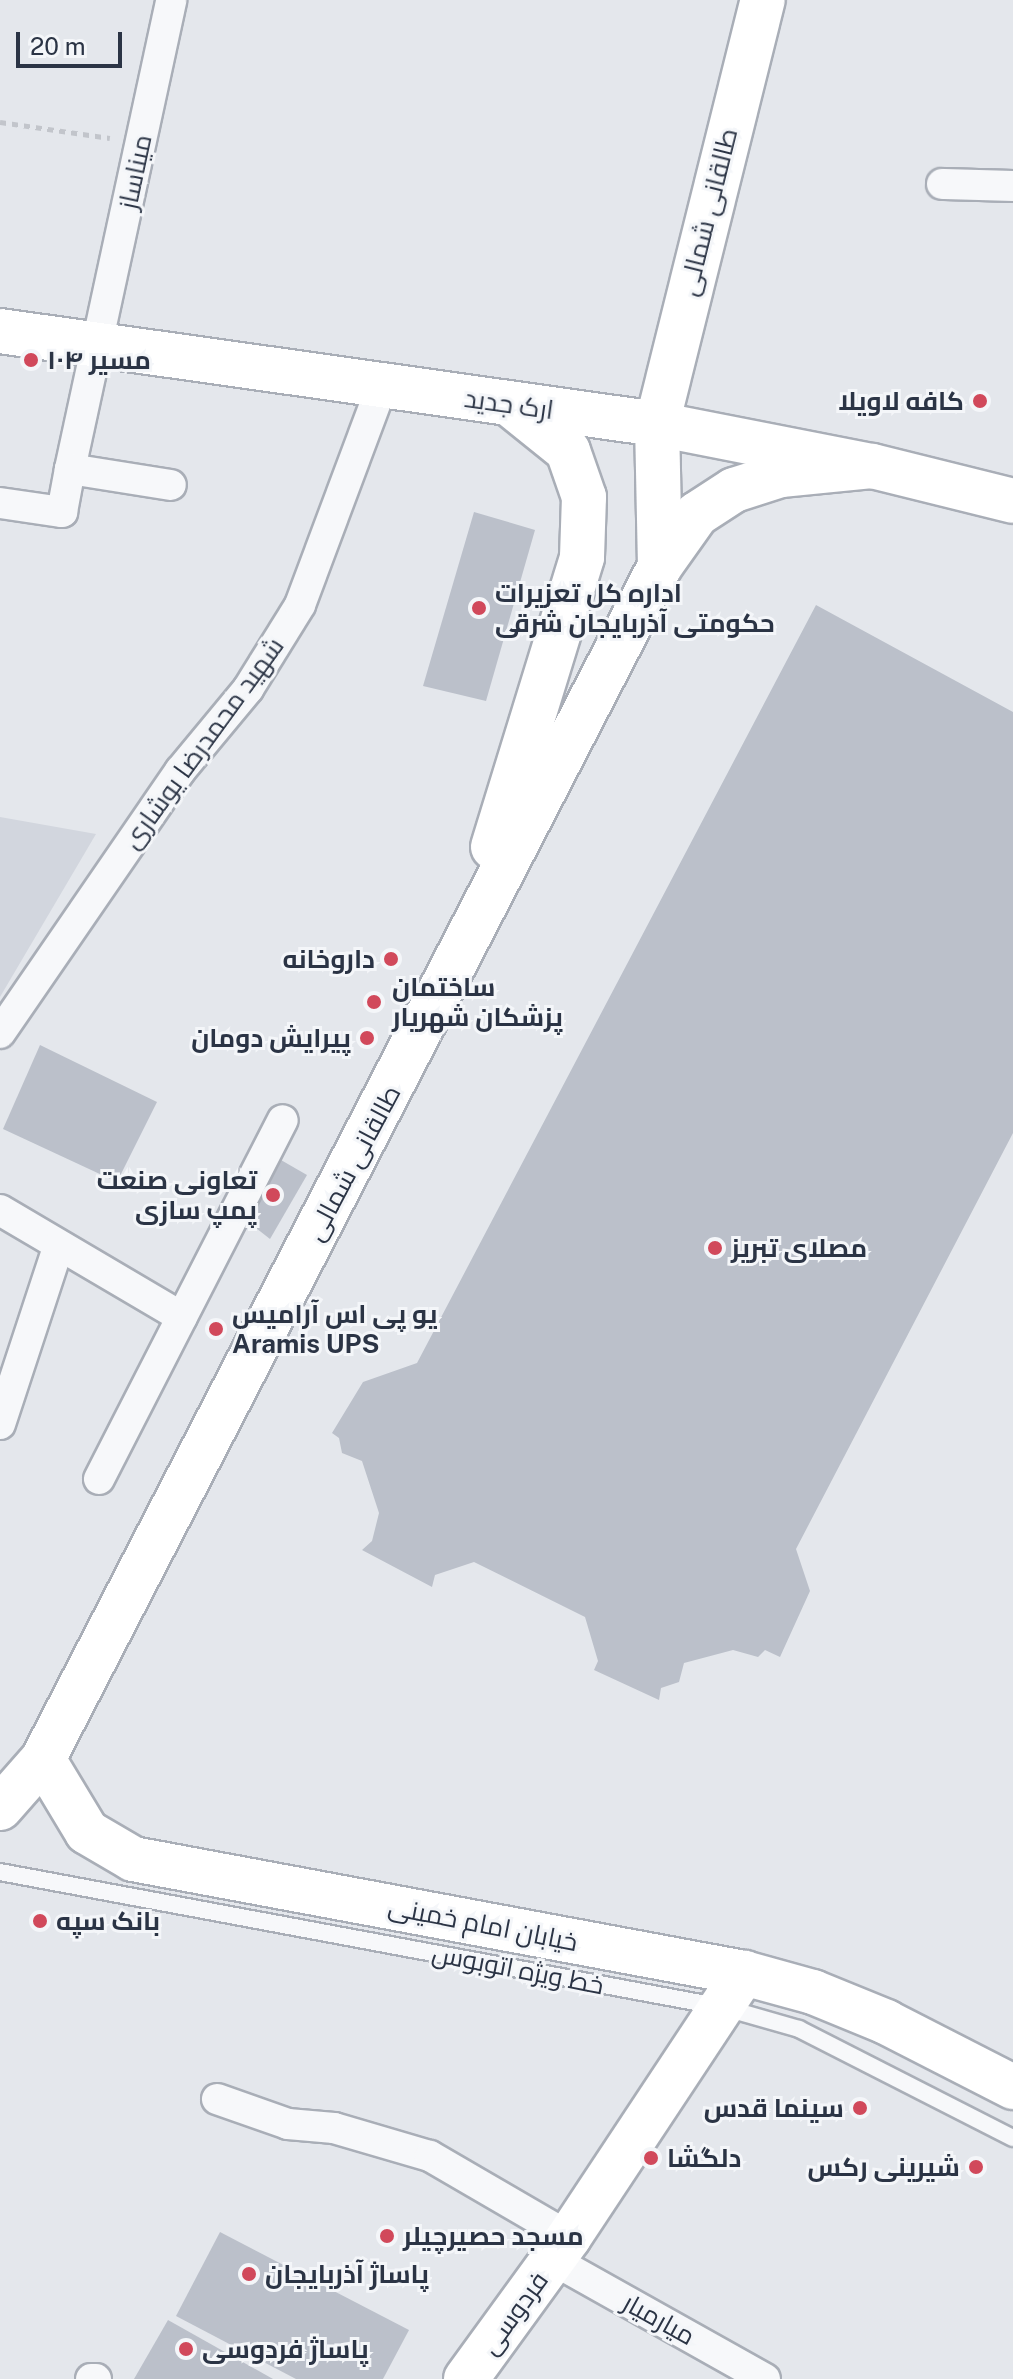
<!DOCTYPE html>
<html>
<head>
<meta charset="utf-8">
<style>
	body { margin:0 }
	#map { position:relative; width:1013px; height:2379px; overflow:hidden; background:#e4e7ec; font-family:"Public Sans",Cairo,sans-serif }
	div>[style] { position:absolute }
	.built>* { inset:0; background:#d2d6de }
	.building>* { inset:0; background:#bbc0ca }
	.path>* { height:5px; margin-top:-2.5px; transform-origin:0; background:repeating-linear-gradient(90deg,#c2c5cb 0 6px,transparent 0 12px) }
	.roads { filter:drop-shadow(2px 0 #a9aeb7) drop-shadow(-2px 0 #a9aeb7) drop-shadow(0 2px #a9aeb7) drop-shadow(0 -2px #a9aeb7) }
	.service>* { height:16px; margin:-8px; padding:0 8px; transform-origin:8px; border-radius:8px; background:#f7f8fa }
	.minor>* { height:30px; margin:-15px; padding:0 15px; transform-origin:15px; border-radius:15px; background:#f7f8fa }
	.primary>* { height:44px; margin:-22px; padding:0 22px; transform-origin:22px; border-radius:22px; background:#fff }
	.dots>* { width:22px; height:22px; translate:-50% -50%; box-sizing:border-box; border:4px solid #f4f6f9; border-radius:50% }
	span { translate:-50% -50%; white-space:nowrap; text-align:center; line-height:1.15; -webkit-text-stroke:6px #f4f6f9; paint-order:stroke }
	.street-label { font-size:26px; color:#2b3445 }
	.poi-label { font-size:26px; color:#2b3445; font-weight:700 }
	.left { translate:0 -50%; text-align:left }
	.right { translate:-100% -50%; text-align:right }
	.scale { position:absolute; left:16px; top:32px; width:106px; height:36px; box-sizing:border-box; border:4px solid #2b3445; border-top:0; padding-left:10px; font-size:24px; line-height:28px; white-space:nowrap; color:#2b3445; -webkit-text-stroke:6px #f4f6f9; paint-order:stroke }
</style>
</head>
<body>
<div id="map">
	<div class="built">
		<i style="clip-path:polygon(0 817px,96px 834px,0 997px)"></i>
	</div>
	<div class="building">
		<i style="clip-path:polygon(474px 512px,535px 530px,486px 701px,423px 686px)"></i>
		<i style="clip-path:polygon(816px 605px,1013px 712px,1013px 1133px,796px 1549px,810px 1591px,780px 1657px,765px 1650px,758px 1657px,733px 1650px,684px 1663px,679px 1682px,661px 1688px,659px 1700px,594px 1670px,598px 1661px,585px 1617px,474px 1562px,435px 1575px,432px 1587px,362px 1550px,372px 1541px,379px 1513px,362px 1461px,342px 1453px,339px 1438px,332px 1433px,363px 1382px,417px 1363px)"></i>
		<i style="clip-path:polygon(40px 1045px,157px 1102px,117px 1182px,3px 1129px)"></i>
		<i style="clip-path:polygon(274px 1156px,307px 1175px,270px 1239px,239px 1215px)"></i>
		<i style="clip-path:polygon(220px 2232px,409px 2330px,383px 2379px,296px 2379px,176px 2316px)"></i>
		<i style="clip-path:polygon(168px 2320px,273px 2379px,134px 2379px)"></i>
	</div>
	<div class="path">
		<i style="left:0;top:122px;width:111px;rotate:8.3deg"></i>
	</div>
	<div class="roads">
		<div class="service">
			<i style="left:0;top:1872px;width:735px;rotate:10.59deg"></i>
			<i style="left:722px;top:2007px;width:80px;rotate:15.9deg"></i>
			<i style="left:799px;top:2029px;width:240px;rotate:27deg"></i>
		</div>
		<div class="minor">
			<i style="left:942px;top:184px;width:71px;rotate:1.6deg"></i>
			<i style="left:70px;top:469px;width:480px;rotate:-77.8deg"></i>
			<i style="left:0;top:503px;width:63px;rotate:8.3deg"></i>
			<i style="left:62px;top:512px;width:44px;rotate:-79.5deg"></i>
			<i style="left:70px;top:469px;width:102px;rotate:9deg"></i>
			<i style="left:0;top:1033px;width:318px;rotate:-55.5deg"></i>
			<i style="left:180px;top:771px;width:107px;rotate:-50.3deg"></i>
			<i style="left:248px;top:689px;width:99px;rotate:-58.2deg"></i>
			<i style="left:300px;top:605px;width:234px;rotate:-69.5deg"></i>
			<i style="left:0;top:1210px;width:211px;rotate:30.5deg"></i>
			<i style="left:0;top:1424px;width:188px;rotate:-71.8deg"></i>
			<i style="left:99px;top:1479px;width:403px;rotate:-62.9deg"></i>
			<i style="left:217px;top:2099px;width:75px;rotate:19.4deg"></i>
			<i style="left:288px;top:2124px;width:46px;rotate:5deg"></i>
			<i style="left:334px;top:2128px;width:100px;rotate:16.3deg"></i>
			<i style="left:430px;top:2156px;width:161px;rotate:30.2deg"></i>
			<i style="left:553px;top:2260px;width:243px;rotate:29.3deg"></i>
			<i style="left:91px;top:2379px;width:5px"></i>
		</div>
		<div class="primary">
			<i style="left:0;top:331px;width:664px;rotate:8.06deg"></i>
			<i style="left:657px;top:424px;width:219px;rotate:11.1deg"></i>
			<i style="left:872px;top:466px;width:145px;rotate:13.9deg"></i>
			<i style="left:660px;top:566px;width:142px;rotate:-91.2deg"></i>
			<i style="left:657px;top:424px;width:437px;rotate:-76deg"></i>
			<i style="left:493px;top:847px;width:303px;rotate:-72.9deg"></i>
			<i style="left:582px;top:557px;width:60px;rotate:-88.1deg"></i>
			<i style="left:584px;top:497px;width:49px;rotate:-109.2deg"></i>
			<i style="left:568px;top:451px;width:73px;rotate:-141.1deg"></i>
			<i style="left:43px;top:1759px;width:85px;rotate:58.9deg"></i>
			<i style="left:87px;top:1832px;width:53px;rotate:30.4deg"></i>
			<i style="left:133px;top:1859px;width:622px;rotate:10.57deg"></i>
			<i style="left:744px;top:1973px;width:72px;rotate:15.4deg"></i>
			<i style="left:813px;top:1992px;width:79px;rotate:22.3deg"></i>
			<i style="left:886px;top:2022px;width:143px;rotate:27.1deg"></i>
			<i style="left:0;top:1808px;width:65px;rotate:-48.7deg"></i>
			<i style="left:43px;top:1759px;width:1343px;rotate:-62.65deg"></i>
			<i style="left:660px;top:566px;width:64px;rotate:-54.6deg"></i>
			<i style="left:697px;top:514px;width:44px;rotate:-33deg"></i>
			<i style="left:734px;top:490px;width:49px;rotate:-17.7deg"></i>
			<i style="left:781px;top:475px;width:91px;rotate:-5.6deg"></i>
			<i style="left:466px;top:2379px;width:175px;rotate:-54deg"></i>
			<i style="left:569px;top:2237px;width:317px;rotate:-56.5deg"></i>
		</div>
	</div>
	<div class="dots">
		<i style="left:31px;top:360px;background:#d1495b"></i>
		<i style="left:980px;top:401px;background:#d1495b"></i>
		<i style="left:479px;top:608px;background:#d1495b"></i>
		<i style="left:391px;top:959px;background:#d1495b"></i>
		<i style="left:374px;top:1002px;background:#d1495b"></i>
		<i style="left:367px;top:1038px;background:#d1495b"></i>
		<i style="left:273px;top:1195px;background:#d1495b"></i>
		<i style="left:715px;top:1248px;background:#d1495b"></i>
		<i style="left:216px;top:1329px;background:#d1495b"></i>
		<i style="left:40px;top:1921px;background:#d1495b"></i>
		<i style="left:860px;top:2108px;background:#d1495b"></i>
		<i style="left:651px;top:2158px;background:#d1495b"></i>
		<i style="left:976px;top:2167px;background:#d1495b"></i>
		<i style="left:387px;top:2236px;background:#d1495b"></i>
		<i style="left:249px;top:2274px;background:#d1495b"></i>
		<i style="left:186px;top:2349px;background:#d1495b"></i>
	</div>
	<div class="street-label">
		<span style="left:135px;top:172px;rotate:-78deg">میناساز</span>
		<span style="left:708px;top:212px;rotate:-76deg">طالقانی شمالی</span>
		<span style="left:509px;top:404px;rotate:8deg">ارک جدید</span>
		<span style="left:203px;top:743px;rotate:-54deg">شهید محمدرضا یوشاری</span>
		<span style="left:353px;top:1163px;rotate:-62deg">طالقانی شمالی</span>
		<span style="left:483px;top:1924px;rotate:11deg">خیابان امام خمینی</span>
		<span style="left:518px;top:1969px;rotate:11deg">خط ویژه اتوبوس</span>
		<span style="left:514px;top:2313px;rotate:-54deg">فردوسی</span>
		<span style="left:659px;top:2319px;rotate:29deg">میارمیار</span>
	</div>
	<div class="poi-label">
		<span class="left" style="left:47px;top:360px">مسیر ۱۰۴</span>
		<span class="right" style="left:964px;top:401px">کافه لاویلا</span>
		<span class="left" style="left:495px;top:608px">اداره کل تعزیرات<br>حکومتی آذربایجان شرقی</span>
		<span class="right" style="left:375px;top:959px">داروخانه</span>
		<span class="left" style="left:392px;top:1002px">ساختمان<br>پزشکان شهریار</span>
		<span class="right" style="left:351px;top:1038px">پیرایش دومان</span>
		<span class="right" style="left:257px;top:1195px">تعاونی صنعت<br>پمپ سازی</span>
		<span class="left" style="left:731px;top:1248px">مصلای تبریز</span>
		<span class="left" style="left:232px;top:1329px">یو پی اس آرامیس<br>Aramis UPS</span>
		<span class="left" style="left:56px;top:1921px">بانک سپه</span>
		<span class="right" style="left:844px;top:2108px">سینما قدس</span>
		<span class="left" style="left:667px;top:2158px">دلگشا</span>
		<span class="right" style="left:960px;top:2167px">شیرینی رکس</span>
		<span class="left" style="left:403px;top:2236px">مسجد حصیرچیلر</span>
		<span class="left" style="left:265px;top:2274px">پاساژ آذربایجان</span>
		<span class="left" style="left:202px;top:2349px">پاساژ فردوسی</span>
	</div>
	<div class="scale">20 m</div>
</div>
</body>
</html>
